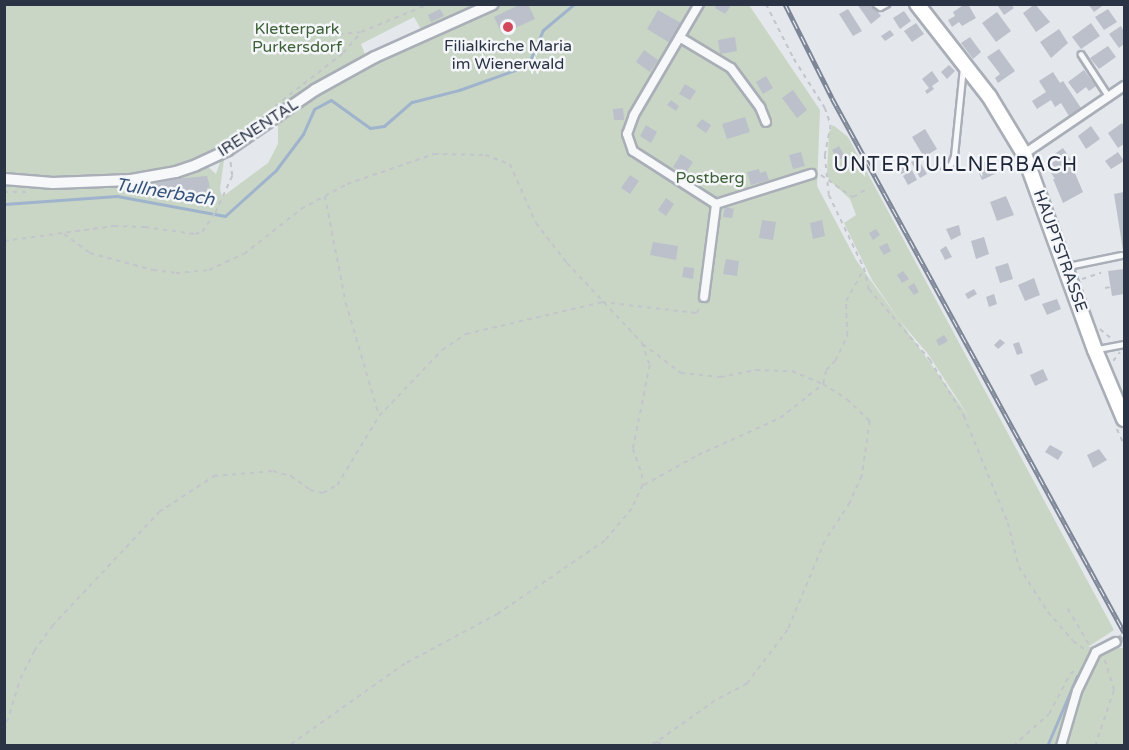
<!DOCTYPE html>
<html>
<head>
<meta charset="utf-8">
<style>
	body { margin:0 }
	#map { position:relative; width:1129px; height:750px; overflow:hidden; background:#e4e7ec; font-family:"Varela Round",sans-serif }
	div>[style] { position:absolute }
	.green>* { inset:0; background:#c9d6c5 }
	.stream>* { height:3px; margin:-1.5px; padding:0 1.5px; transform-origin:1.5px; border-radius:1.5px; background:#9fb4cc }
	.building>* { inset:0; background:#bbc0ca }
	.minor-tunnel>* { height:8px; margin-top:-4px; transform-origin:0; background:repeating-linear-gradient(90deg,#bfc3cb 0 8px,transparent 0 12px) }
	.path>* { height:1.5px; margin-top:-0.75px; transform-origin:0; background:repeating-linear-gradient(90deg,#c2c5cb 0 4.5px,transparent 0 9px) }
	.roads { filter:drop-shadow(2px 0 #a9aeb7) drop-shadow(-2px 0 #a9aeb7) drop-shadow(0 2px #a9aeb7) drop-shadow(0 -2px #a9aeb7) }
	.service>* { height:4.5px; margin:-2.25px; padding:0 2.25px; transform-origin:2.25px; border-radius:2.25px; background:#f7f8fa }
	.minor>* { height:8px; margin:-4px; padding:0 4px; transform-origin:4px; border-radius:4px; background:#f7f8fa }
	.tertiary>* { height:10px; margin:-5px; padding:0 5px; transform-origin:5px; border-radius:5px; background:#f7f8fa }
	.primary>* { height:14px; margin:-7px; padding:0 7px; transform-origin:7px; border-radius:7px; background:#fff }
	.rail>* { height:5px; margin-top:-2.5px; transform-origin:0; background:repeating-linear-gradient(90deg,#f4f6f9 0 9px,#7d8696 0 18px); box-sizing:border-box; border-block:2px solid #7d8696 }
	.dots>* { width:16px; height:16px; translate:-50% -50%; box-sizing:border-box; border:3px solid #f4f6f9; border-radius:50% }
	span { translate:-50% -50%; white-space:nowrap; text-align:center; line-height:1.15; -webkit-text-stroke:5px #f4f6f9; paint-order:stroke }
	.park-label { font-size:16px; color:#3f6138 }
	.poi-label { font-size:16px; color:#2b3445 }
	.street-label { font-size:16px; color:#2b3445 }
	.water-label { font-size:18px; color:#34527a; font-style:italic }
	.quarter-label { font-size:20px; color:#1d2536; letter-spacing:1.5px }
	.frame { position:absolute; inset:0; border:6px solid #2b3445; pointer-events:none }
</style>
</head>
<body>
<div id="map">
	<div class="green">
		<i style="clip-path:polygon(evenodd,4px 5px,749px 5px,820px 110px,817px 186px,856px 260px,969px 417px,928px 354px,900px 321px,872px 280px,844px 223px,856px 215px,850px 199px,829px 180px,827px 174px,829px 132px,833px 125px,848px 137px,1114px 630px,1088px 647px,1124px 648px,1124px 745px,5px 745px,4px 5px,414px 17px,422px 31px,366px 57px,361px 44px,414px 17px,4px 5px,278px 120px,278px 144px,268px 163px,222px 197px,220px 189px,224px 160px,221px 159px,216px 174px,206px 165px,278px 120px)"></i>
	</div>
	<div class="stream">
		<i style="left:4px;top:204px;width:113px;rotate:-4deg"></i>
		<i style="left:117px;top:196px;width:110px;rotate:10.5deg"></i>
		<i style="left:225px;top:216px;width:69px;rotate:-42deg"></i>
		<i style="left:276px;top:170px;width:45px;rotate:-53.1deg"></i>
		<i style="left:303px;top:134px;width:27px;rotate:-66deg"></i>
		<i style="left:314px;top:109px;width:19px;rotate:-28deg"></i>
		<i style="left:331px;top:100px;width:48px;rotate:35.7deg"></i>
		<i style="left:370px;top:128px;width:14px;rotate:-8deg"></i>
		<i style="left:384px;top:126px;width:37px;rotate:-41deg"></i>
		<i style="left:412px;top:102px;width:49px;rotate:-14.3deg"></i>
		<i style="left:459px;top:90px;width:63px;rotate:-19.6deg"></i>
		<i style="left:518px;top:69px;width:17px;rotate:-40deg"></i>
		<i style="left:531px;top:58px;width:30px;rotate:-67deg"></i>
		<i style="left:543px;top:30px;width:40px;rotate:-40deg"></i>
		<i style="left:1047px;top:746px;width:76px;rotate:-66.8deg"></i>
	</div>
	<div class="building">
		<i style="clip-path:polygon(521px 4px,528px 4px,535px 19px,502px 34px,494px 17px)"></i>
		<i style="clip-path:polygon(717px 4px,732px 4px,725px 14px,715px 8px)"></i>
		<i style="clip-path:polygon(857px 4px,872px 4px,881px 16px,871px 24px)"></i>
		<i style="clip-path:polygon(965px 4px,968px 4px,976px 18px,962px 26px,959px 22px,952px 27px,948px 20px,955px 16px,953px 12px)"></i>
		<i style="clip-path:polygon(1035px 4px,1050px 22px,1036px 32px,1023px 13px)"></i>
		<i style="clip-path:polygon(1088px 4px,1105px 4px,1094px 12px)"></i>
		<i style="clip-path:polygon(1001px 5px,1011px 5px,1014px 8px,1004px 15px,998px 6px)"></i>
		<i style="clip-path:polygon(440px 9px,444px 16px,431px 22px,428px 15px)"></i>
		<i style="clip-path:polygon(848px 9px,862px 31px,853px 36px,839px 14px)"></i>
		<i style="clip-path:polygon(1108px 9px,1117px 22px,1104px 30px,1095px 17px)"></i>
		<i style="clip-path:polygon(658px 10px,681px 23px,670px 43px,647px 29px)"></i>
		<i style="clip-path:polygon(904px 11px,911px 21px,900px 29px,893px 18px)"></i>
		<i style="clip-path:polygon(997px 12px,1011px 31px,996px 42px,982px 23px)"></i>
		<i style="clip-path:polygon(916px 23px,924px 34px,912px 42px,904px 31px)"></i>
		<i style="clip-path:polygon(1091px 23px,1100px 36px,1081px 49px,1072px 37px)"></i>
		<i style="clip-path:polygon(1121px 26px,1124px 32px,1124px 44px,1119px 48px,1109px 34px)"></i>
		<i style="clip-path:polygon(1059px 29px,1068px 43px,1051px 58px,1040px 42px)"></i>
		<i style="clip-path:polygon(890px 30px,894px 35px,885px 41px,881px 36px)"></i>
		<i style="clip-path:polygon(735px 37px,737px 51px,720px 54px,718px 40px)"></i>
		<i style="clip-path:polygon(970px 37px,981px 52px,973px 59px,961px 43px)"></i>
		<i style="clip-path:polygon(1108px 46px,1116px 57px,1099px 69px,1090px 58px)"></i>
		<i style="clip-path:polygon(999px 49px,1015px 71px,998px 83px,995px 78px,1000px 74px,987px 57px)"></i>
		<i style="clip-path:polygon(644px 50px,658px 60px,650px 72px,636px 62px)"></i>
		<i style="clip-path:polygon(949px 65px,955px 71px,947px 79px,941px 72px)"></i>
		<i style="clip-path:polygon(1084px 70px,1096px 86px,1089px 91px,1086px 87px,1077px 94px,1068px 82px)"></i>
		<i style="clip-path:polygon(932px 71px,939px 81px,932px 86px,934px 89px,927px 94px,925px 91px,929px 88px,922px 79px)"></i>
		<i style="clip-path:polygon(1053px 72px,1060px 83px,1063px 81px,1081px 108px,1069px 116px,1061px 103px,1055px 107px,1051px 100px,1037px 109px,1032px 101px,1046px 92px,1039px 81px)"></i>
		<i style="clip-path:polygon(766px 76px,773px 88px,763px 94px,756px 82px)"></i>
		<i style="clip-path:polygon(685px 84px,696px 91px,690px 100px,679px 94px)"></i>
		<i style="clip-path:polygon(793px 90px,807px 110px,797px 118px,782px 98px)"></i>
		<i style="clip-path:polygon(671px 100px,679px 106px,676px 111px,667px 105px)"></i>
		<i style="clip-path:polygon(623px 108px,624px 120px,614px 120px,613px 109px)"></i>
		<i style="clip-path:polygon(745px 117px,750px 132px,727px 139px,722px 124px)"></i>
		<i style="clip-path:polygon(702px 119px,711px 125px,706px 133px,696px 126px)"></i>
		<i style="clip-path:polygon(1122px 123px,1124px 127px,1124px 144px,1118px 148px,1108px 133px)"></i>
		<i style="clip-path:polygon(646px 125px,657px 132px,651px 143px,640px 136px)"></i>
		<i style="clip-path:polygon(1091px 126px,1100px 139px,1086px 149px,1078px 136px)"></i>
		<i style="clip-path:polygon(925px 129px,937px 149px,924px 157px,912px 137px)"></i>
		<i style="clip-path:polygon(839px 146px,845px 157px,838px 160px,832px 150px)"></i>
		<i style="clip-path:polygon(1063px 148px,1077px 169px,1074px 171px,1083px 192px,1063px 203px,1053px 179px,1055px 179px,1047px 167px,1056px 160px,1053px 155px)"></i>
		<i style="clip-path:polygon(801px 152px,805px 166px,793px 169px,789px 155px)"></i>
		<i style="clip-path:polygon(1118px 152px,1124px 161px,1111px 169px,1105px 161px)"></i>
		<i style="clip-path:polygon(681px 154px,693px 162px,685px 174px,673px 167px)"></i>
		<i style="clip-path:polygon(918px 159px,927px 174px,920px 178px,911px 162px)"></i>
		<i style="clip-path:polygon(991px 159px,997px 173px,982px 180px,976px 166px)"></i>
		<i style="clip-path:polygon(903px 160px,910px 170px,901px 174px,899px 162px)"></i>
		<i style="clip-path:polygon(759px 169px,760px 173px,766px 171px,769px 180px,751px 185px,747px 172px)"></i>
		<i style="clip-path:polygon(912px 170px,917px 180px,908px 185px,903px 176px)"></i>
		<i style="clip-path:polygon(630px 175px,639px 181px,630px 194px,621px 188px)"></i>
		<i style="clip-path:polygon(207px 176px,210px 187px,207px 188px,207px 194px,196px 195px,196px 199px,185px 199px,184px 195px,162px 196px,153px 190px,156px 183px,164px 182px,164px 180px)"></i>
		<i style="clip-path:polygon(1124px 192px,1124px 250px,1123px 250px,1114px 194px)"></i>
		<i style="clip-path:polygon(1006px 196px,1014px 215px,997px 221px,990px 202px)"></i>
		<i style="clip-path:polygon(666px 198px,674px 204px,666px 216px,658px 210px)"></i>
		<i style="clip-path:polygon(725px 207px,734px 209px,732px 218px,723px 217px)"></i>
		<i style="clip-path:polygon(762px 220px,776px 222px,773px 240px,759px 238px)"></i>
		<i style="clip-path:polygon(822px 220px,825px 236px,813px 239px,810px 223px)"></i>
		<i style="clip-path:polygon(959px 225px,961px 235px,951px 240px,946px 229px)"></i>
		<i style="clip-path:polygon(876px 229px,880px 235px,873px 240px,869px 233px)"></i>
		<i style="clip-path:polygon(984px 237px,989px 254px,976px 259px,971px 241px)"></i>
		<i style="clip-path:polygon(653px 242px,678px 246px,676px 260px,650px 255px)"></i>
		<i style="clip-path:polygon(887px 243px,891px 251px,884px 255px,879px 247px)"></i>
		<i style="clip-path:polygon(946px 246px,952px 257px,945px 260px,940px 250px)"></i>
		<i style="clip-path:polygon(726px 259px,739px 261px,737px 276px,723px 274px)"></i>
		<i style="clip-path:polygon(1008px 263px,1013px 279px,1000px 283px,995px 267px)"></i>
		<i style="clip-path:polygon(684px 267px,694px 268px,693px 279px,682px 277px)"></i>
		<i style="clip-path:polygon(1124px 269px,1124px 294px,1112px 296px,1108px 271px)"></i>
		<i style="clip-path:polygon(903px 271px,909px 279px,902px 283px,897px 275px)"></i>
		<i style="clip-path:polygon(1034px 278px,1040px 295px,1025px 301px,1018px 285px)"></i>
		<i style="clip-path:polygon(914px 283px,919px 292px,914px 295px,908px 287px)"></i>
		<i style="clip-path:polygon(974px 289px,977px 294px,968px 299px,965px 294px)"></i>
		<i style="clip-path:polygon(994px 294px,997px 304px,989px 307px,986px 297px)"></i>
		<i style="clip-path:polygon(1057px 299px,1061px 309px,1047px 315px,1042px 304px)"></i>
		<i style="clip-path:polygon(944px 335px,948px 341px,939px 346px,936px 340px)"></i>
		<i style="clip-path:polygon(1000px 339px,1005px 343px,998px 349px,994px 345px)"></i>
		<i style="clip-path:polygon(1019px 342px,1023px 353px,1017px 355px,1013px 344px)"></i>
		<i style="clip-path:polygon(1043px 369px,1048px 380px,1035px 386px,1030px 375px)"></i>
		<i style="clip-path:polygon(1050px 445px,1063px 452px,1058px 460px,1045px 452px)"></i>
		<i style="clip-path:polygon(1099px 449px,1107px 460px,1093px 468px,1087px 455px)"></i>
	</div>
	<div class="minor-tunnel">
		<i style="left:1116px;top:642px;width:9px;rotate:-32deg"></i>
	</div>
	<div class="path">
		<i style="left:766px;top:4px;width:62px;rotate:63deg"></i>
		<i style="left:794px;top:59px;width:58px;rotate:57.7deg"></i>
		<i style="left:825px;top:108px;width:18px;rotate:71deg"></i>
		<i style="left:831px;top:125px;width:31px;rotate:101deg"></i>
		<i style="left:825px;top:155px;width:40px;rotate:84.3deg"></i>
		<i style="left:829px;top:195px;width:81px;rotate:64.4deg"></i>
		<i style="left:864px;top:268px;width:22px;rotate:77deg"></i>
		<i style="left:869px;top:289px;width:94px;rotate:49.3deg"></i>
		<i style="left:930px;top:360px;width:66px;rotate:58.7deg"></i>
		<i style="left:964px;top:416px;width:116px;rotate:67.6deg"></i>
		<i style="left:1008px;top:523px;width:45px;rotate:76deg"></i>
		<i style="left:1019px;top:567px;width:54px;rotate:57.2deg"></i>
		<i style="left:1048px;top:612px;width:38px;rotate:49deg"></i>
		<i style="left:1073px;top:641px;width:16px;rotate:35deg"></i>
		<i style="left:317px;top:28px;width:23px;rotate:15deg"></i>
		<i style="left:339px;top:34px;width:21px;rotate:-5deg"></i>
		<i style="left:275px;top:106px;width:86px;rotate:-37.9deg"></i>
		<i style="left:343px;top:53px;width:28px;rotate:-49deg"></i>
		<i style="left:361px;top:32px;width:74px;rotate:-22.4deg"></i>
		<i style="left:821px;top:175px;width:39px;rotate:35deg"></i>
		<i style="left:853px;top:197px;width:14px;rotate:-30deg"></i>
		<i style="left:4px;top:192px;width:24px"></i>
		<i style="left:325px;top:196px;width:109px;rotate:78.9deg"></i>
		<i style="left:346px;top:303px;width:117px;rotate:73.6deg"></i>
		<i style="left:64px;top:234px;width:32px;rotate:36deg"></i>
		<i style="left:90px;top:253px;width:65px;rotate:15.1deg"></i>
		<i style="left:153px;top:270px;width:23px;rotate:7deg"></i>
		<i style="left:176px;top:273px;width:33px;rotate:-5deg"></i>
		<i style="left:209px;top:270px;width:38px;rotate:-25deg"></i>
		<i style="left:244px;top:254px;width:73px;rotate:-38.3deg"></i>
		<i style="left:301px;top:209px;width:52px;rotate:-28.5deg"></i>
		<i style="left:347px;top:184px;width:92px;rotate:-19deg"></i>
		<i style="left:434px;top:154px;width:51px;rotate:1.1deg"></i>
		<i style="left:485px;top:155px;width:27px;rotate:20deg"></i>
		<i style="left:510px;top:164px;width:64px;rotate:66.2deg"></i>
		<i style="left:536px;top:223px;width:51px;rotate:52.2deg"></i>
		<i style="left:567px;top:263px;width:110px;rotate:46.8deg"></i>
		<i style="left:642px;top:343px;width:23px;rotate:70deg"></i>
		<i style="left:650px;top:365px;width:86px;rotate:101.4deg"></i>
		<i style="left:633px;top:449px;width:27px;rotate:70deg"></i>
		<i style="left:642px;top:474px;width:11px;rotate:85deg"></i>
		<i style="left:643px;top:485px;width:26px;rotate:115deg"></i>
		<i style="left:632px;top:509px;width:42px;rotate:130.2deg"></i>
		<i style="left:605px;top:541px;width:130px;rotate:145.7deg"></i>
		<i style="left:498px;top:614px;width:106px;rotate:151.7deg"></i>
		<i style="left:405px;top:664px;width:142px;rotate:144.7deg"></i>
		<i style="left:4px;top:241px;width:111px;rotate:-7.8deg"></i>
		<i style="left:114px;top:226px;width:31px;rotate:2deg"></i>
		<i style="left:145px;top:227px;width:50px;rotate:8deg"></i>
		<i style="left:195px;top:234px;width:7px;rotate:-16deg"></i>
		<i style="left:202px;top:232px;width:23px;rotate:-56deg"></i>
		<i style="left:215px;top:213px;width:41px;rotate:-65.3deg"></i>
		<i style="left:232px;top:176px;width:16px;rotate:-97deg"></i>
		<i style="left:1082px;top:279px;width:20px;rotate:-18deg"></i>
		<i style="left:1105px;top:288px;width:5px;rotate:-11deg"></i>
		<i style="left:1100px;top:329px;width:16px;rotate:40deg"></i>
		<i style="left:643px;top:344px;width:48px;rotate:37.3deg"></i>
		<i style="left:681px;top:373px;width:39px;rotate:6deg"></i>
		<i style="left:720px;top:377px;width:37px;rotate:-11deg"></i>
		<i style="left:756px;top:370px;width:36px;rotate:2deg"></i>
		<i style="left:792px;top:371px;width:34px;rotate:23deg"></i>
		<i style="left:823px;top:384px;width:28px;rotate:32deg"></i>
		<i style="left:847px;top:399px;width:32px;rotate:44deg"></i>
		<i style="left:870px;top:421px;width:56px;rotate:98.3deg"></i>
		<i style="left:862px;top:476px;width:30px;rotate:114deg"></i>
		<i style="left:850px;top:503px;width:45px;rotate:123.3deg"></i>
		<i style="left:825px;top:541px;width:96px;rotate:112.6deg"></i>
		<i style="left:788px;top:630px;width:68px;rotate:127.2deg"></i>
		<i style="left:747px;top:684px;width:36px;rotate:152deg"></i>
		<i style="left:715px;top:701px;width:71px;rotate:144.7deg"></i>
		<i style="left:1113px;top:361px;width:11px;rotate:-52deg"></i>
		<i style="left:1117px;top:429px;width:17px;rotate:65deg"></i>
		<i style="left:644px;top:485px;width:62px;rotate:-29.1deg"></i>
		<i style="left:698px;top:455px;width:90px;rotate:-24.3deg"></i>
		<i style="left:780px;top:418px;width:55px;rotate:-38.3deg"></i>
		<i style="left:823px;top:384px;width:14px;rotate:-78deg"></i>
		<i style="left:826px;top:370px;width:13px;rotate:-45deg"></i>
		<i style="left:835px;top:361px;width:28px;rotate:-64deg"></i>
		<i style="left:847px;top:336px;width:35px;rotate:-92deg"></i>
		<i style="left:846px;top:301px;width:38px;rotate:-61deg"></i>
		<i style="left:1068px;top:609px;width:43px;rotate:59.3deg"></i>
		<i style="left:4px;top:731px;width:54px;rotate:-72.9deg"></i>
		<i style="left:20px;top:679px;width:31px;rotate:-63deg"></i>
		<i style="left:34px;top:651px;width:31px;rotate:-54deg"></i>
		<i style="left:52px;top:626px;width:156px;rotate:-46.8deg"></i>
		<i style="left:159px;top:512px;width:66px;rotate:-33.2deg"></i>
		<i style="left:214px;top:476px;width:59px;rotate:-4.8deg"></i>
		<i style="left:273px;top:471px;width:19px;rotate:16deg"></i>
		<i style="left:291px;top:476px;width:24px;rotate:36deg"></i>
		<i style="left:310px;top:490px;width:13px;rotate:13deg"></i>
		<i style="left:323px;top:493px;width:16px;rotate:-30deg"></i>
		<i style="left:337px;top:485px;width:81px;rotate:-58.7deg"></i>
		<i style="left:379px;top:416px;width:91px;rotate:-46.3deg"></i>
		<i style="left:442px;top:350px;width:29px;rotate:-34deg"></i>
		<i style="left:466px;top:334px;width:140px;rotate:-13.2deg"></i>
		<i style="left:602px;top:302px;width:95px;rotate:6.7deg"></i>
		<i style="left:696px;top:313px;width:9px;rotate:-49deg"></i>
		<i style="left:644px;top:746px;width:14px;rotate:-17deg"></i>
		<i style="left:657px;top:742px;width:10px;rotate:24deg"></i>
		<i style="left:1013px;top:746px;width:48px;rotate:-41.6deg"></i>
		<i style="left:1049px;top:714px;width:45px;rotate:-62.3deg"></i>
		<i style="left:1070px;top:674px;width:9px;rotate:-36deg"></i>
		<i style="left:1095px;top:746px;width:59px;rotate:-71.3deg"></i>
		<i style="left:1114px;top:690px;width:33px;rotate:-108deg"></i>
	</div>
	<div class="roads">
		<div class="service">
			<i style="left:876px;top:4px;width:5px;rotate:37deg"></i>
			<i style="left:880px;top:7px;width:7px;rotate:-27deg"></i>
			<i style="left:1081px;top:54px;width:51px;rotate:56.9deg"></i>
			<i style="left:942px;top:165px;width:8px;rotate:7deg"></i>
			<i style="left:950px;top:166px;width:11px;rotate:-68deg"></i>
			<i style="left:954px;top:156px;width:89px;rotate:-84.2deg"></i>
			<i style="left:1068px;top:266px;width:54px;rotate:-11.7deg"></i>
			<i style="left:1098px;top:349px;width:26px;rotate:-11deg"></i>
		</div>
		<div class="minor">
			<i style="left:699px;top:4px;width:129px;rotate:120.4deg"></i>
			<i style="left:634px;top:115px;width:20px;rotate:110deg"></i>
			<i style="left:627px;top:134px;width:18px;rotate:71deg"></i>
			<i style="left:633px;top:151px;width:98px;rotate:32.6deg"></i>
			<i style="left:716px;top:204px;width:100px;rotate:-17.5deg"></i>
			<i style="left:681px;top:38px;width:58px;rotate:31deg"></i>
			<i style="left:731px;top:68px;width:49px;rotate:53.4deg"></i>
			<i style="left:760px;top:107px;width:16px;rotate:68deg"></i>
			<i style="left:1024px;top:154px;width:121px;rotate:-34.2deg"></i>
			<i style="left:704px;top:297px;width:94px;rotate:-82.6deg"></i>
			<i style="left:1061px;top:746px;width:57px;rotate:-73.8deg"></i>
			<i style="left:1077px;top:691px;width:43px;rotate:-64deg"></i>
			<i style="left:1096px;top:652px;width:22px;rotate:-27deg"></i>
		</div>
		<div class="tertiary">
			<i style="left:4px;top:179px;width:49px;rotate:4.7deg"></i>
			<i style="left:53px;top:183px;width:78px;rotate:-2.2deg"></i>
			<i style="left:131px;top:180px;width:46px;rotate:-10.1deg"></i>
			<i style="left:176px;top:172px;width:21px;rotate:-19deg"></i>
			<i style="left:196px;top:165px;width:35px;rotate:-25deg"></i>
			<i style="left:228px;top:150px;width:106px;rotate:-34.6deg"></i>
			<i style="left:315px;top:90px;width:68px;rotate:-28.8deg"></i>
			<i style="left:375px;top:57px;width:129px;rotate:-24.2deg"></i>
		</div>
		<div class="primary">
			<i style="left:917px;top:4px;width:117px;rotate:52deg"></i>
			<i style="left:989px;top:96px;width:68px;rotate:58.9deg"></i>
			<i style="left:1024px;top:154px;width:208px;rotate:70.1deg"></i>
			<i style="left:1095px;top:350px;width:75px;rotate:67.2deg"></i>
		</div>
	</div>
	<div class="rail">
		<i style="left:785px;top:4px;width:105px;rotate:63.4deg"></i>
		<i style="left:832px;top:98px;width:609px;rotate:61.33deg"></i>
	</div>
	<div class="dots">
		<i style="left:508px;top:27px;background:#d1495b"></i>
	</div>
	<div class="park-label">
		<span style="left:297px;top:38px">Kletterpark<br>Purkersdorf</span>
		<span style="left:710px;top:178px">Postberg</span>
	</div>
	<div class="poi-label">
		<span style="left:508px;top:55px">Filialkirche Maria<br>im Wienerwald</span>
	</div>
	<div class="street-label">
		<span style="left:258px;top:128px;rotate:-33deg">IRENENTAL</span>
		<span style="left:1060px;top:251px;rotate:70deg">HAUPTSTRASSE</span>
	</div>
	<div class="water-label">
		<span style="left:165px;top:192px;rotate:9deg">Tullnerbach</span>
	</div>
	<div class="quarter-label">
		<span style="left:956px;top:165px">UNTERTULLNERBACH</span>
	</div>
	<div class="frame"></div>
</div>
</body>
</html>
